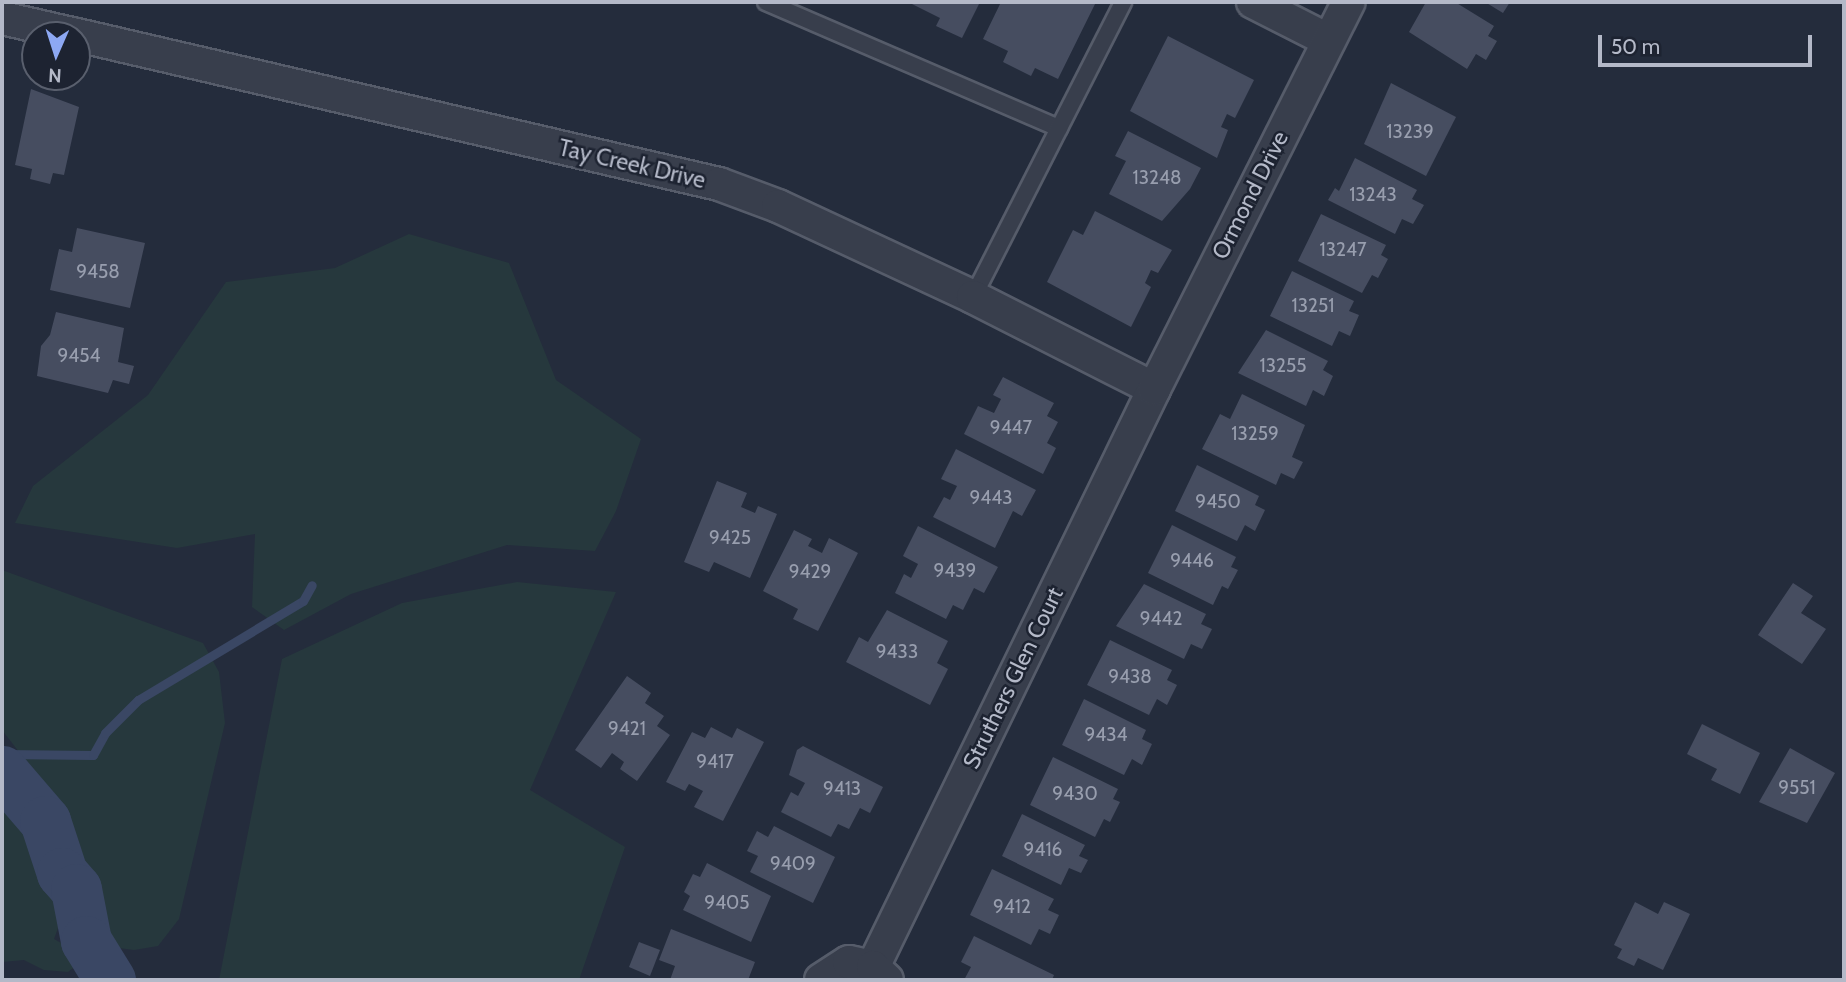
<!DOCTYPE html>
<html>
<head>
<meta charset="utf-8">
<style>
	body { margin:0 }
	#map { position:relative; width:1846px; height:982px; overflow:hidden; background:#242c3c; font-family:Cabin,sans-serif }
	div>[style] { position:absolute }
	.green>* { inset:0; background:#26383d }
	.stream>* { height:9px; margin:-4.5px; padding:0 4.5px; transform-origin:4.5px; border-radius:4.5px; background:#3a4764 }
	.river>* { height:51px; margin:-25.5px; padding:0 25.5px; transform-origin:25.5px; border-radius:25.5px; background:#3a4764 }
	.building>* { inset:0; background:#464d60 }
	.roads { filter:drop-shadow(2px 0 #565c6a) drop-shadow(-2px 0 #565c6a) drop-shadow(0 2px #565c6a) drop-shadow(0 -2px #565c6a) }
	.service>* { height:16px; margin:-8px; padding:0 8px; transform-origin:8px; border-radius:8px; background:#383e4c }
	.minor>* { height:32px; margin:-16px; padding:0 16px; transform-origin:16px; border-radius:16px; background:#383e4c }
	span { translate:-50% -50%; white-space:nowrap; text-align:center; line-height:1.15; -webkit-text-stroke:5px #1d2331; paint-order:stroke }
	.number-label { font-size:19px; color:#989eae }
	.number-label span { -webkit-text-stroke-width:0 }
	.street-label { font-size:23px; color:#b4b9c8 }
	.frame { position:absolute; inset:0; border:4px solid #b4b9c8; pointer-events:none }
	.north { position:absolute; left:21px; top:21px; width:70px; height:70px; box-sizing:border-box; background:#1d2331; border:2px solid #595f6d; border-radius:50%; rotate:183deg; font-size:19px; font-weight:700; line-height:28px; text-align:center; color:#b4b9c8 }
	.north::after { content:''; display:block; margin:auto; width:24px; height:32px; background:#8da8f3; clip-path:polygon(50% 0,100% 100%,50% 72%,0 100%) }
	.scale { position:absolute; left:1598px; top:35px; width:214px; height:32px; box-sizing:border-box; border:4px solid #b4b9c8; border-top:0; padding-left:9px; font-size:21px; line-height:24px; white-space:nowrap; color:#b4b9c8; -webkit-text-stroke:5px #1d2331; paint-order:stroke }
</style>
</head>
<body>
<div id="map">
	<div class="green">
		<i style="clip-path:polygon(409px 234px,509px 263px,556px 380px,641px 439px,616px 511px,595px 551px,507px 545px,351px 594px,284px 630px,252px 607px,255px 534px,177px 548px,15px 523px,33px 486px,148px 395px,226px 282px,335px 268px)"></i>
		<i style="clip-path:polygon(2px 570px,203px 643px,219px 672px,225px 723px,179px 919px,158px 946px,134px 950px,112px 947px,97px 900px,69px 857px,59px 817px,36px 774px,2px 730px)"></i>
		<i style="clip-path:polygon(517px 582px,616px 592px,530px 790px,625px 847px,579px 980px,219px 980px,282px 659px,402px 603px)"></i>
		<i style="clip-path:polygon(2px 793px,46px 841px,64px 912px,54px 939px,70px 948px,77px 958px,77px 965px,68px 972px,44px 970px,24px 960px,2px 962px)"></i>
	</div>
	<div class="stream">
		<i style="left:2px;top:754px;width:91px;rotate:0.6deg"></i>
		<i style="left:93px;top:755px;width:25px;rotate:-61deg"></i>
		<i style="left:105px;top:733px;width:47px;rotate:-45deg"></i>
		<i style="left:138px;top:700px;width:192px;rotate:-31deg"></i>
		<i style="left:303px;top:601px;width:18px;rotate:-61deg"></i>
	</div>
	<div class="river">
		<i style="left:2px;top:771px;width:66px;rotate:49.3deg"></i>
		<i style="left:45px;top:821px;width:55px;rotate:71.9deg"></i>
		<i style="left:62px;top:873px;width:21px;rotate:49deg"></i>
		<i style="left:76px;top:889px;width:53px;rotate:79.1deg"></i>
		<i style="left:86px;top:941px;width:46px;rotate:58.4deg"></i>
	</div>
	<div class="building">
		<i style="clip-path:polygon(908px 2px,980px 2px,962px 38px,936px 26px,940px 18px)"></i>
		<i style="clip-path:polygon(1001px 2px,1096px 2px,1058px 79px,1035px 68px,1031px 76px,1003px 62px,1008px 51px,983px 39px)"></i>
		<i style="clip-path:polygon(1426px 2px,1455px 2px,1494px 26px,1488px 36px,1497px 41px,1486px 60px,1476px 54px,1467px 69px,1409px 32px)"></i>
		<i style="clip-path:polygon(1485px 2px,1510px 2px,1503px 13px)"></i>
		<i style="clip-path:polygon(1168px 36px,1254px 80px,1235px 118px,1227px 114px,1221px 127px,1228px 130px,1217px 158px,1130px 111px)"></i>
		<i style="clip-path:polygon(1391px 83px,1456px 117px,1426px 176px,1364px 144px)"></i>
		<i style="clip-path:polygon(31px 89px,79px 107px,64px 175px,53px 173px,50px 184px,30px 179px,32px 169px,15px 165px)"></i>
		<i style="clip-path:polygon(1128px 131px,1201px 168px,1190px 189px,1162px 221px,1109px 194px,1126px 161px,1115px 156px)"></i>
		<i style="clip-path:polygon(1355px 158px,1417px 190px,1412px 199px,1424px 205px,1413px 224px,1402px 219px,1395px 234px,1328px 200px,1335px 188px,1339px 191px)"></i>
		<i style="clip-path:polygon(1095px 211px,1172px 250px,1158px 273px,1151px 270px,1145px 283px,1151px 287px,1131px 327px,1047px 282px,1073px 230px,1083px 235px)"></i>
		<i style="clip-path:polygon(1321px 214px,1386px 245px,1381px 255px,1388px 259px,1378px 278px,1372px 275px,1362px 293px,1298px 261px)"></i>
		<i style="clip-path:polygon(77px 228px,145px 243px,130px 308px,50px 290px,59px 249px,72px 252px)"></i>
		<i style="clip-path:polygon(1292px 271px,1354px 301px,1349px 311px,1359px 315px,1350px 336px,1339px 331px,1332px 346px,1270px 316px)"></i>
		<i style="clip-path:polygon(56px 312px,124px 328px,118px 362px,134px 366px,129px 384px,113px 380px,108px 393px,37px 376px,41px 346px,50px 335px)"></i>
		<i style="clip-path:polygon(1266px 330px,1328px 361px,1323px 370px,1333px 376px,1324px 396px,1313px 390px,1306px 406px,1238px 373px)"></i>
		<i style="clip-path:polygon(1003px 377px,1054px 403px,1047px 416px,1058px 422px,1047px 443px,1056px 448px,1043px 474px,964px 434px,978px 406px,994px 413px,1001px 399px,993px 395px)"></i>
		<i style="clip-path:polygon(1242px 394px,1305px 425px,1292px 457px,1303px 462px,1294px 479px,1281px 473px,1276px 485px,1202px 449px,1220px 414px,1230px 419px)"></i>
		<i style="clip-path:polygon(956px 449px,1036px 490px,1022px 516px,1013px 511px,995px 548px,933px 517px,944px 497px,950px 500px,957px 486px,941px 479px)"></i>
		<i style="clip-path:polygon(1197px 465px,1259px 496px,1255px 505px,1265px 510px,1255px 531px,1245px 525px,1237px 541px,1175px 511px)"></i>
		<i style="clip-path:polygon(717px 481px,747px 493px,741px 507px,755px 513px,758px 506px,777px 514px,750px 578px,714px 562px,709px 572px,684px 562px)"></i>
		<i style="clip-path:polygon(1172px 525px,1236px 557px,1231px 567px,1238px 570px,1228px 589px,1222px 586px,1213px 605px,1148px 573px)"></i>
		<i style="clip-path:polygon(918px 526px,998px 567px,984px 593px,974px 588px,963px 610px,953px 605px,946px 619px,895px 593px,904px 574px,911px 578px,918px 564px,903px 556px)"></i>
		<i style="clip-path:polygon(794px 530px,812px 539px,808px 546px,822px 553px,829px 538px,858px 553px,818px 631px,793px 619px,798px 609px,763px 591px)"></i>
		<i style="clip-path:polygon(1793px 583px,1813px 596px,1801px 613px,1826px 629px,1802px 664px,1758px 635px)"></i>
		<i style="clip-path:polygon(1144px 584px,1206px 614px,1201px 624px,1212px 629px,1202px 649px,1191px 644px,1184px 659px,1116px 626px)"></i>
		<i style="clip-path:polygon(887px 610px,948px 641px,937px 663px,948px 669px,930px 705px,846px 662px,859px 637px,868px 642px)"></i>
		<i style="clip-path:polygon(1110px 640px,1172px 670px,1167px 680px,1177px 685px,1167px 705px,1157px 699px,1149px 715px,1087px 685px)"></i>
		<i style="clip-path:polygon(627px 676px,651px 693px,645px 703px,664px 716px,657px 726px,670px 735px,637px 781px,620px 769px,624px 762px,612px 753px,601px 768px,575px 750px)"></i>
		<i style="clip-path:polygon(1084px 699px,1146px 730px,1142px 739px,1152px 744px,1142px 765px,1132px 759px,1124px 775px,1062px 745px)"></i>
		<i style="clip-path:polygon(1702px 724px,1760px 753px,1740px 794px,1711px 780px,1717px 769px,1687px 754px)"></i>
		<i style="clip-path:polygon(711px 727px,732px 738px,737px 728px,764px 742px,723px 821px,694px 807px,703px 791px,689px 784px,685px 791px,666px 782px,692px 732px,705px 738px)"></i>
		<i style="clip-path:polygon(803px 746px,883px 787px,870px 813px,860px 808px,849px 829px,838px 824px,831px 837px,781px 812px,791px 792px,798px 796px,805px 783px,789px 775px,797px 750px)"></i>
		<i style="clip-path:polygon(1790px 748px,1835px 773px,1807px 823px,1759px 802px)"></i>
		<i style="clip-path:polygon(1053px 757px,1118px 789px,1113px 799px,1120px 802px,1110px 822px,1104px 819px,1095px 837px,1030px 805px)"></i>
		<i style="clip-path:polygon(1022px 814px,1085px 845px,1079px 856px,1088px 860px,1081px 873px,1069px 868px,1061px 885px,1002px 856px)"></i>
		<i style="clip-path:polygon(774px 826px,835px 857px,813px 903px,750px 872px,758px 856px,747px 851px,757px 831px,768px 837px)"></i>
		<i style="clip-path:polygon(707px 863px,771px 896px,751px 942px,683px 910px,690px 896px,684px 892px,693px 874px,700px 877px)"></i>
		<i style="clip-path:polygon(992px 869px,1054px 899px,1048px 910px,1059px 915px,1050px 934px,1039px 929px,1031px 945px,970px 915px)"></i>
		<i style="clip-path:polygon(1635px 902px,1658px 914px,1664px 902px,1690px 914px,1663px 970px,1638px 958px,1634px 966px,1617px 958px,1622px 949px,1614px 945px)"></i>
		<i style="clip-path:polygon(671px 929px,755px 962px,748px 980px,670px 980px,675px 966px,659px 960px)"></i>
		<i style="clip-path:polygon(974px 936px,1054px 975px,1052px 980px,964px 980px,971px 967px,961px 962px)"></i>
		<i style="clip-path:polygon(639px 942px,660px 950px,650px 976px,629px 967px)"></i>
	</div>
	<div class="roads">
		<div class="service">
			<i style="left:766px;top:2px;width:319px;rotate:23.3deg"></i>
			<i style="left:973px;top:297px;width:331px;rotate:-63deg"></i>
		</div>
		<div class="minor">
			<i style="left:1253px;top:2px;width:84px;rotate:26.9deg"></i>
			<i style="left:2px;top:18px;width:76px;rotate:12.9deg"></i>
			<i style="left:77px;top:35px;width:659px;rotate:13.07deg"></i>
			<i style="left:719px;top:184px;width:63px;rotate:20.4deg"></i>
			<i style="left:778px;top:206px;width:215px;rotate:25deg"></i>
			<i style="left:973px;top:297px;width:203px;rotate:26.9deg"></i>
			<i style="left:873px;top:967px;width:643px;rotate:-64.07deg"></i>
			<i style="left:1154px;top:389px;width:433px;rotate:-63.3deg"></i>
			<i style="left:821px;top:980px;width:33px;rotate:-33deg"></i>
			<i style="left:849px;top:962px;width:25px;rotate:12deg"></i>
			<i style="left:873px;top:967px;width:19px;rotate:43deg"></i>
		</div>
	</div>
	<div class="number-label">
		<span style="left:1410px;top:132px">13239</span>
		<span style="left:1157px;top:178px">13248</span>
		<span style="left:1373px;top:195px">13243</span>
		<span style="left:1343px;top:250px">13247</span>
		<span style="left:98px;top:272px">9458</span>
		<span style="left:1313px;top:306px">13251</span>
		<span style="left:79px;top:356px">9454</span>
		<span style="left:1283px;top:366px">13255</span>
		<span style="left:1011px;top:428px">9447</span>
		<span style="left:1255px;top:434px">13259</span>
		<span style="left:991px;top:498px">9443</span>
		<span style="left:1218px;top:502px">9450</span>
		<span style="left:730px;top:538px">9425</span>
		<span style="left:1192px;top:561px">9446</span>
		<span style="left:955px;top:571px">9439</span>
		<span style="left:810px;top:572px">9429</span>
		<span style="left:1161px;top:619px">9442</span>
		<span style="left:897px;top:652px">9433</span>
		<span style="left:1130px;top:677px">9438</span>
		<span style="left:627px;top:729px">9421</span>
		<span style="left:1106px;top:735px">9434</span>
		<span style="left:715px;top:762px">9417</span>
		<span style="left:1797px;top:788px">9551</span>
		<span style="left:842px;top:789px">9413</span>
		<span style="left:1075px;top:794px">9430</span>
		<span style="left:1043px;top:850px">9416</span>
		<span style="left:793px;top:864px">9409</span>
		<span style="left:727px;top:903px">9405</span>
		<span style="left:1012px;top:907px">9412</span>
	</div>
	<div class="street-label">
		<span style="left:632px;top:164px;rotate:13deg">Tay Creek Drive</span>
		<span style="left:1250px;top:195px;rotate:-63deg">Ormond Drive</span>
		<span style="left:1013px;top:678px;rotate:-64deg">Struthers Glen Court</span>
	</div>
	<div class="frame"></div>
	<div class="north">N</div>
	<div class="scale">50 m</div>
</div>
</body>
</html>
